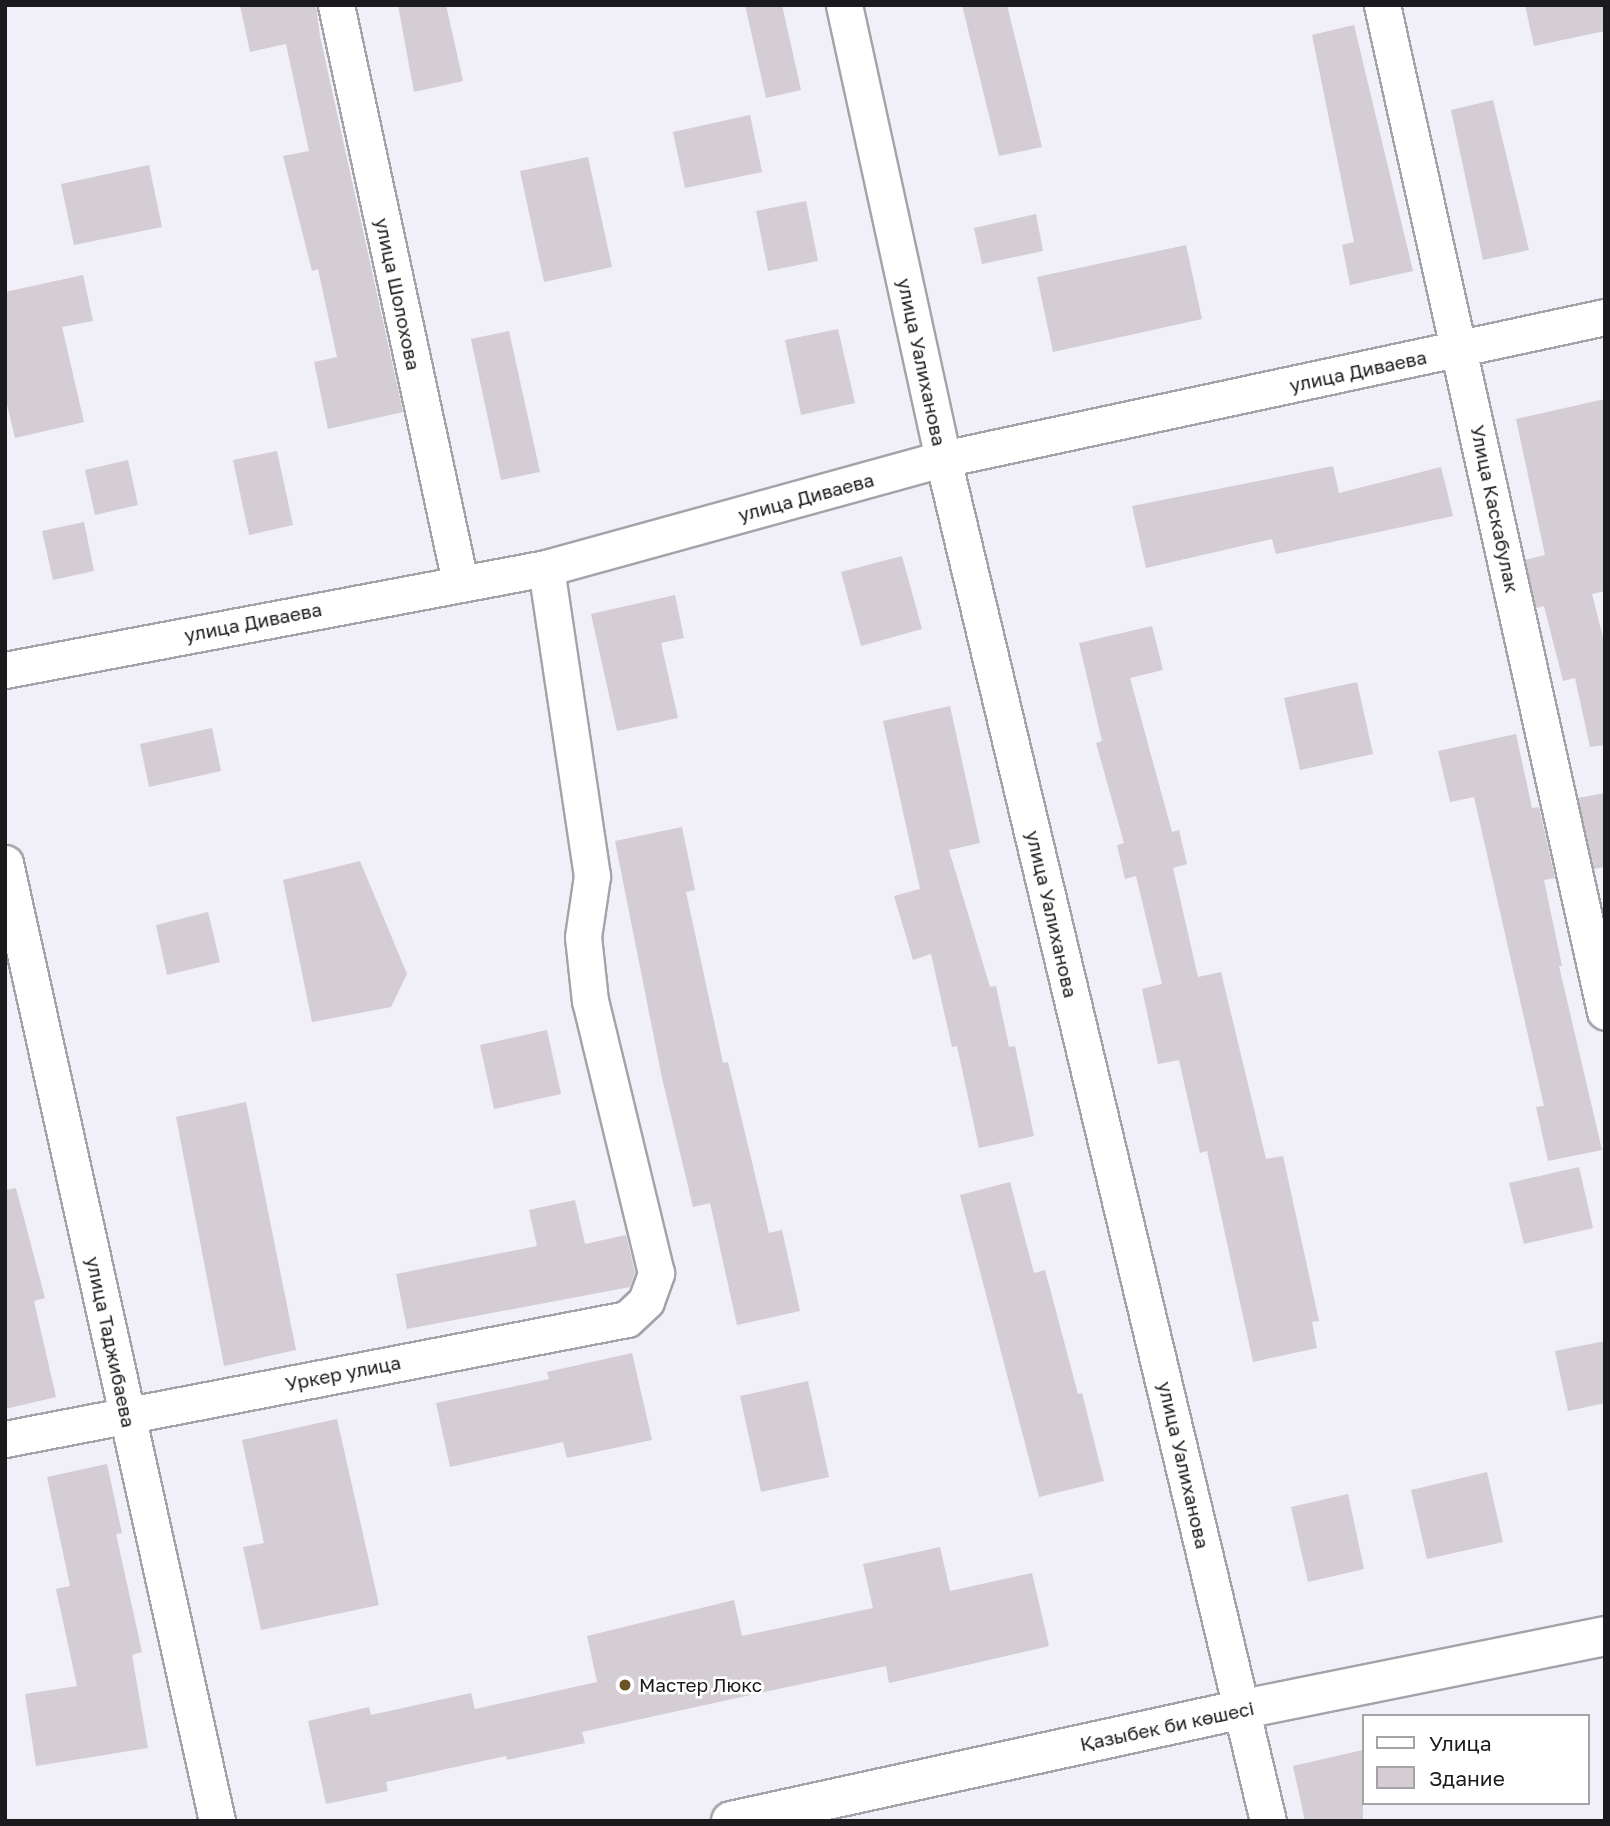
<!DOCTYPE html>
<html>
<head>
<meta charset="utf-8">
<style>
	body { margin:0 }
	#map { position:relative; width:1610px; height:1826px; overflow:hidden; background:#f1eff7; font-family:"Golos Text",sans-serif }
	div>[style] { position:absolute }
	.building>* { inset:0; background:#d4cdd3 }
	.roads { filter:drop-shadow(2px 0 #a5a3aa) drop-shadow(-2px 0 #a5a3aa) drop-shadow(0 2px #a5a3aa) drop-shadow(0 -2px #a5a3aa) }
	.minor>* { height:35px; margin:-17.5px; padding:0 17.5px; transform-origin:17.5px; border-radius:17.5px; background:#fff }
	.secondary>* { height:38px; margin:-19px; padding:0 19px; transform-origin:19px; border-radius:19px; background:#fff }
	.dots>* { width:19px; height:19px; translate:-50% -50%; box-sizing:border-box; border:4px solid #fff; border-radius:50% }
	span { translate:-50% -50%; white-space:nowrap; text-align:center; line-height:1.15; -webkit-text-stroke:5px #fff; paint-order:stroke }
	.street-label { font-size:19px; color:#1b1a1d }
	.poi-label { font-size:19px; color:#1b1a1d }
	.left { translate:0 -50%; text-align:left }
	.frame { position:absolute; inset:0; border:7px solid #1b1a1d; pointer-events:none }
	.legend { position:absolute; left:1362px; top:1714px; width:228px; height:91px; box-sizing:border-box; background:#fff; border:2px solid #a4a3a5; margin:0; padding:9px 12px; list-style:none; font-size:21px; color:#1b1a1d }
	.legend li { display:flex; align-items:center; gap:14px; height:35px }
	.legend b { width:35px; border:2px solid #a4a3a5 }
</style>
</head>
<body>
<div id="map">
	<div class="building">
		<i style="clip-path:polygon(240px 5px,316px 5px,320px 36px,403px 412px,328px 429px,314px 362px,337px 357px,318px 269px,312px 271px,283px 156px,309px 151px,286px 44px,250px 52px)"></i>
		<i style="clip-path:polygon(398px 5px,446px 5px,463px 81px,414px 92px)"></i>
		<i style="clip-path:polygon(745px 5px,782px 5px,801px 90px,766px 98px)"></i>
		<i style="clip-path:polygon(962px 5px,1007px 5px,1042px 147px,999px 156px)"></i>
		<i style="clip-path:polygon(1525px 5px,1605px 5px,1605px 31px,1534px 46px)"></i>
		<i style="clip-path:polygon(1354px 25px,1413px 271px,1350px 285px,1342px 245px,1354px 242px,1312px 35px)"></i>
		<i style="clip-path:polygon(1493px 100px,1529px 250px,1483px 260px,1451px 110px)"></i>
		<i style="clip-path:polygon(750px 115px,762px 172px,685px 188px,673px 132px)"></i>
		<i style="clip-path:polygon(588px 157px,612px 267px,544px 282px,520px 171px)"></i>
		<i style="clip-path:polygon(149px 165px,162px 227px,74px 245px,61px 184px)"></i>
		<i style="clip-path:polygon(806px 201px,818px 261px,768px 271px,756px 211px)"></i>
		<i style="clip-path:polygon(1036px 214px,1043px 251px,982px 264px,974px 228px)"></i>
		<i style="clip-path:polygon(1186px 245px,1202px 319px,1053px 352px,1037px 277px)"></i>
		<i style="clip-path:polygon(83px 275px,93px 321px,62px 327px,84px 422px,15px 438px,5px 396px,5px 292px)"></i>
		<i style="clip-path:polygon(838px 329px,855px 403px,801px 415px,785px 340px)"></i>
		<i style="clip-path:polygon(509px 331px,540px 472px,501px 480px,471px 339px)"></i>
		<i style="clip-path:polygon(1605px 399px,1605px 591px,1592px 594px,1605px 645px,1605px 745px,1590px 747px,1575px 678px,1563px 681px,1544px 606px,1536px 608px,1525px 560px,1545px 555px,1516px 419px)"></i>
		<i style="clip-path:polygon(277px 451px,293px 525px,249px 535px,233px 460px)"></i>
		<i style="clip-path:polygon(128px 460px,138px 505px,95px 515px,85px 470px)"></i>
		<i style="clip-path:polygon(1333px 466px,1339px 493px,1441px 467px,1453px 516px,1276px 554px,1272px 539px,1146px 568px,1132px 506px)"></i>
		<i style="clip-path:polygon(84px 522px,94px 571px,53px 580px,42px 531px)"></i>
		<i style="clip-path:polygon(902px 556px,922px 629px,861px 646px,841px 572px)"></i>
		<i style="clip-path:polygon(675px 595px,684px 638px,661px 643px,678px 718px,617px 731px,591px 614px)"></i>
		<i style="clip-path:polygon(1152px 626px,1163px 670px,1130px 678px,1172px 832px,1179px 830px,1187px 864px,1173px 868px,1198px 977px,1221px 972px,1266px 1159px,1283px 1156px,1319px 1321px,1312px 1322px,1317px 1348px,1253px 1362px,1207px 1151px,1200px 1153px,1179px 1060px,1158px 1064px,1142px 989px,1162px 984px,1136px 876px,1125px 879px,1117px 845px,1124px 843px,1096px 743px,1102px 741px,1079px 643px)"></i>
		<i style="clip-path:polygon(1357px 682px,1373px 754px,1300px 770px,1284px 698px)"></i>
		<i style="clip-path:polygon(950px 706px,980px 843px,949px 850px,990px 987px,996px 986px,1009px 1047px,1015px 1046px,1034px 1136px,979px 1148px,957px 1046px,952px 1047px,931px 954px,913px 960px,894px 896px,920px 889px,883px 721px)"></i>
		<i style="clip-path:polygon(212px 728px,221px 771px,149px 787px,140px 744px)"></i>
		<i style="clip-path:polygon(1516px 734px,1532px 808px,1539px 807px,1555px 878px,1544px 880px,1562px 966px,1559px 966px,1602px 1150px,1548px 1161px,1536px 1107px,1544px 1106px,1474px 797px,1450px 802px,1438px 751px)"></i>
		<i style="clip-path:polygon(1605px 793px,1605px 867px,1594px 869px,1578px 798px)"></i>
		<i style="clip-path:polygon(682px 827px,695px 890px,686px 892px,723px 1063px,728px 1062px,769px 1233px,782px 1230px,800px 1311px,737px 1325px,710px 1203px,693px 1207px,662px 1078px,615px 841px)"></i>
		<i style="clip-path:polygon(360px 861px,407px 974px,391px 1007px,312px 1022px,283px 880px)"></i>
		<i style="clip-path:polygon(208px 912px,220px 962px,167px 975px,156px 925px)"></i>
		<i style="clip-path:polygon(547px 1030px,561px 1094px,494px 1109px,480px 1045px)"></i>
		<i style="clip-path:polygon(246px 1102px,296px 1350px,224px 1366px,176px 1117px)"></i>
		<i style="clip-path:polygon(1579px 1167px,1593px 1228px,1524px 1244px,1509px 1183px)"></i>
		<i style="clip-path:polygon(1010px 1182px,1034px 1273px,1045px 1270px,1078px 1394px,1082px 1393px,1104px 1481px,1039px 1497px,960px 1195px)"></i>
		<i style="clip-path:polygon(16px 1188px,45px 1298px,34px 1301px,56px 1397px,5px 1409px,5px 1190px)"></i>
		<i style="clip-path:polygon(575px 1200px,585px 1244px,626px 1235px,635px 1272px,630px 1287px,407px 1329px,396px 1274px,537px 1246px,529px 1210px)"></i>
		<i style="clip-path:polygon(1605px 1341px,1605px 1403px,1568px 1411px,1555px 1351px)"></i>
		<i style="clip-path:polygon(632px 1353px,652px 1440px,567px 1458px,563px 1442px,450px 1467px,436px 1403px,549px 1379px,547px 1372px)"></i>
		<i style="clip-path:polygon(808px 1381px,829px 1477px,761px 1492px,740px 1396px)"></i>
		<i style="clip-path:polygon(337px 1419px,379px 1605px,261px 1630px,243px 1547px,264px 1543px,242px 1440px)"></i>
		<i style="clip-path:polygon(107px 1464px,122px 1533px,116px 1534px,142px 1652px,132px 1655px,148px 1748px,36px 1766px,25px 1694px,77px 1686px,56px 1589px,70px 1586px,47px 1477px)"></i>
		<i style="clip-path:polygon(1487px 1472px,1503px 1542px,1427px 1559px,1411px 1490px)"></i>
		<i style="clip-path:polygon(1348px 1494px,1364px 1569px,1308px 1582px,1291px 1507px)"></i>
		<i style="clip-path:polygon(940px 1547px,950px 1591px,1032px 1573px,1049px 1646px,889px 1683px,886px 1666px,755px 1694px,582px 1732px,585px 1743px,507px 1760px,506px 1756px,386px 1782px,388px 1791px,326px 1804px,308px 1721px,369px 1707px,371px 1715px,471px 1693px,475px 1709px,597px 1682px,587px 1636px,734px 1600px,742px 1636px,873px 1608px,863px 1564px)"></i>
		<i style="clip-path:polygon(1363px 1750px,1363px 1821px,1305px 1821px,1293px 1766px)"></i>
	</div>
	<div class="roads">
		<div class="minor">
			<i style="left:336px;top:5px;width:590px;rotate:77.87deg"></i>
			<i style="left:844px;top:5px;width:465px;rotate:77.7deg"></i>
			<i style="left:943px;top:459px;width:1400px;rotate:76.58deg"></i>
			<i style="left:1382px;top:5px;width:1031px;rotate:77.51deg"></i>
			<i style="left:5px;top:670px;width:551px;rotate:-10.68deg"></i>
			<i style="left:546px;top:568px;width:412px;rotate:-15.4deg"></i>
			<i style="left:943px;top:459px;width:677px;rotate:-12.11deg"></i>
			<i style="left:5px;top:863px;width:981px;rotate:77.52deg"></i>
			<i style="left:5px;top:1439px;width:633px;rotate:-10.92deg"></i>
			<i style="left:627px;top:1319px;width:26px;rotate:-43deg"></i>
			<i style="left:646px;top:1301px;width:30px;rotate:-70deg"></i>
			<i style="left:656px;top:1273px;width:280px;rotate:-103.6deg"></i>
			<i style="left:590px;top:1001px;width:64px;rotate:-96.2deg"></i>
			<i style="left:583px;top:937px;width:62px;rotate:-81.6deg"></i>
			<i style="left:592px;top:876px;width:311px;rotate:-98.5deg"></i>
		</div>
		<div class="secondary">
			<i style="left:731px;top:1821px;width:524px;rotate:-12.34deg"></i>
			<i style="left:1243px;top:1709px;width:369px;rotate:-11.4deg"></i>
		</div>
	</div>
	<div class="dots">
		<i style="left:625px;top:1685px;background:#6c5324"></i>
	</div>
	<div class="street-label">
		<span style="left:398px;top:294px;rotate:78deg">улица Шолохова</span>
		<span style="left:922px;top:362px;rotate:78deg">улица Уалиханова</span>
		<span style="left:1358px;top:371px;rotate:-12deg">улица Диваева</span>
		<span style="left:806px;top:497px;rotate:-15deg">улица Диваева</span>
		<span style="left:1495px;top:509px;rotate:78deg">Улица Каскабулак</span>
		<span style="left:253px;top:622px;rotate:-11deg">улица Диваева</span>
		<span style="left:1052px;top:914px;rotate:77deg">улица Уалиханова</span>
		<span style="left:111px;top:1342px;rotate:78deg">улица Таджибаева</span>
		<span style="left:343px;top:1373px;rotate:-11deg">Уркер улица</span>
		<span style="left:1184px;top:1465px;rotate:77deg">улица Уалиханова</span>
		<span style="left:1167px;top:1726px;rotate:-12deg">Қазыбек би көшесі</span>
	</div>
	<div class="poi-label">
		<span class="left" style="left:639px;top:1685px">Мастер Люкс</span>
	</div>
	<div class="frame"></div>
	<ul class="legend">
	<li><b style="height:9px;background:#fff"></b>Улица</li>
	<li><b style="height:19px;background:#d4cdd3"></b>Здание</li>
	</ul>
</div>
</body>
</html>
